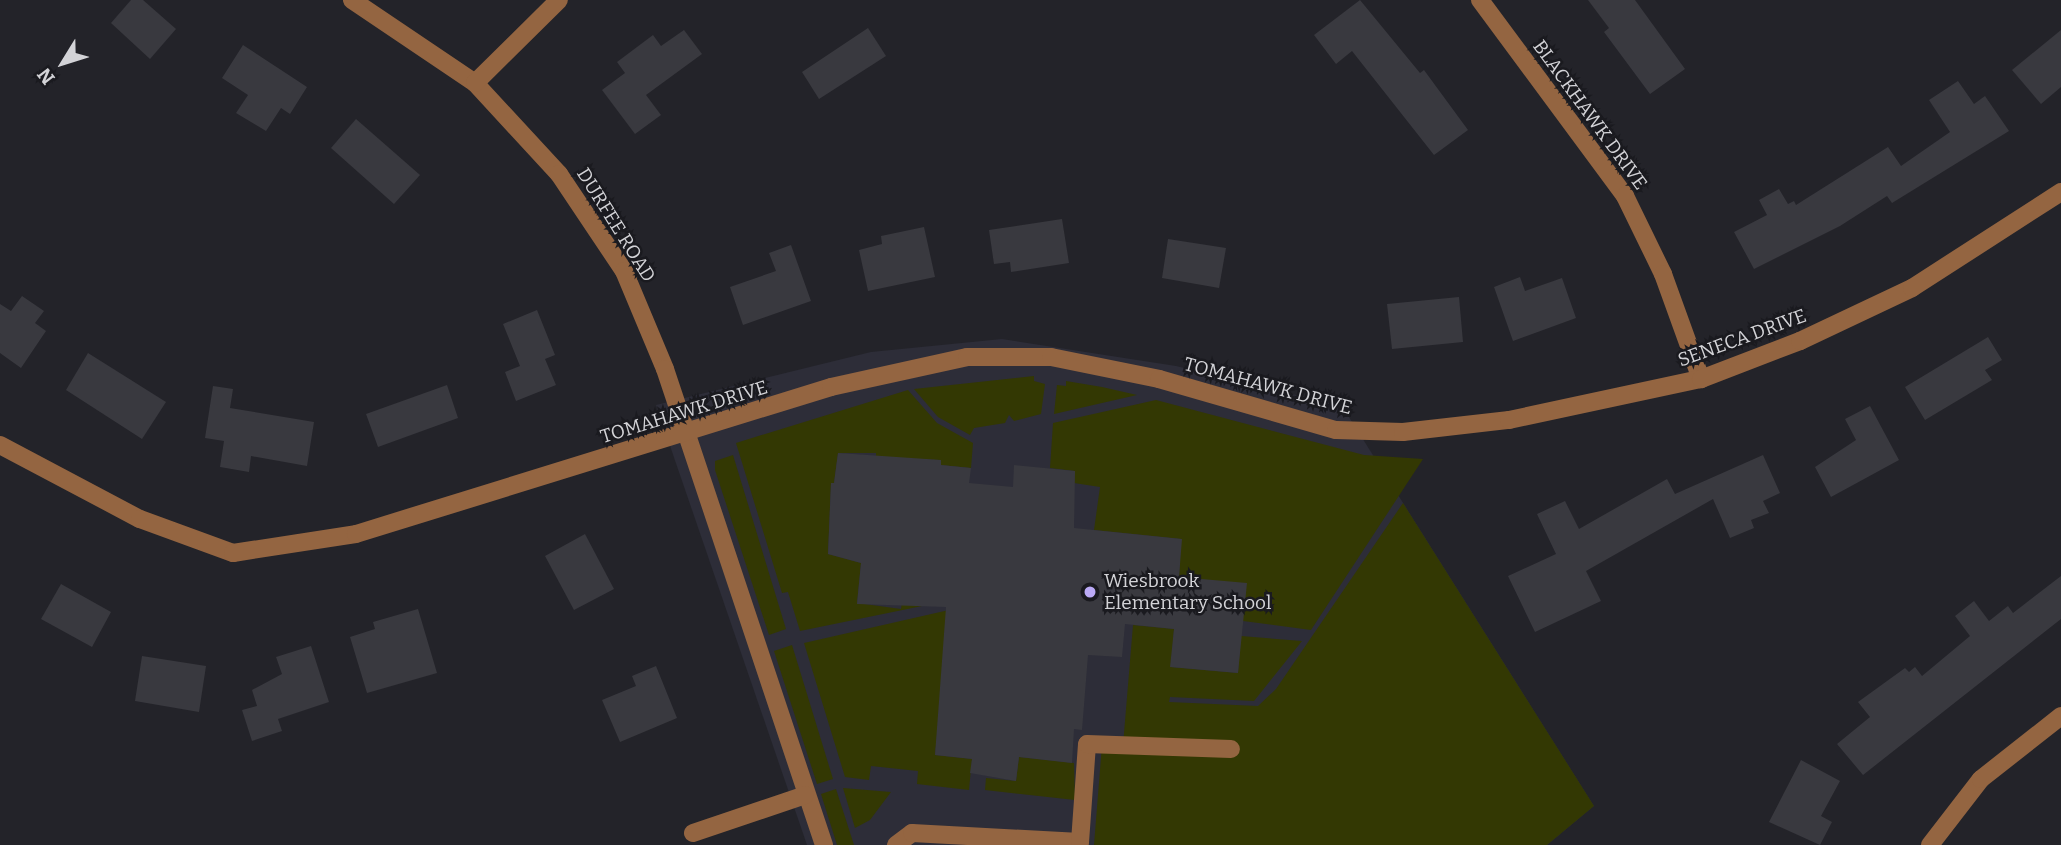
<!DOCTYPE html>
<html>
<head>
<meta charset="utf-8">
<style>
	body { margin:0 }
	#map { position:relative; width:2061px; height:845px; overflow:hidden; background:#232329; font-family:Bitter,serif }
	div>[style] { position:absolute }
	.built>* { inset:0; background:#2d2d38 }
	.green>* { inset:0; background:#333803 }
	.building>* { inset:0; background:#39393f }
	.minor>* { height:18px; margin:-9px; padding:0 9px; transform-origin:9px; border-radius:9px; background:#946541 }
	.dots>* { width:19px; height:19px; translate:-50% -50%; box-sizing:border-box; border:4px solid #1a1a1f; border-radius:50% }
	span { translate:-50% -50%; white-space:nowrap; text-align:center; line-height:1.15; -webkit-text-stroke:5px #1a1a1f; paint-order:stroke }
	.street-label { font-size:19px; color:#d3d3d7 }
	.poi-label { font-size:19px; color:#d3d3d7 }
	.left { translate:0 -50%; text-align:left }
	.north { position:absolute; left:28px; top:28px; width:70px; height:70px; -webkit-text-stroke:5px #1a1a1f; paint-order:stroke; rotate:232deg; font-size:19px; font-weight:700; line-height:28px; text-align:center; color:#d3d3d7 }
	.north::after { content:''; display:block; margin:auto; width:24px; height:32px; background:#d3d3d7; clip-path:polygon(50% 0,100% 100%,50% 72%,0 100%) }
</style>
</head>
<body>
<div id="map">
	<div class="built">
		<i style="clip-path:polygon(1002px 339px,1176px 366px,1342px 406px,1594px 806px,1547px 845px,807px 845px,656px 405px,871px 352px)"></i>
	</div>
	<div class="green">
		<i style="clip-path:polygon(1034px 376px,1034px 381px,1045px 384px,1041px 414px,1014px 421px,1009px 415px,1005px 423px,974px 428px,970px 435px,938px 417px,914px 389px)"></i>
		<i style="clip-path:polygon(1066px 381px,1102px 387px,1137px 395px,1054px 414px,1057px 385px,1066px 386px)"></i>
		<i style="clip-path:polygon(908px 390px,937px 423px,973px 443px,971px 468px,941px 465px,941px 460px,876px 458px,876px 453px,838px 453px,834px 483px,831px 483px,828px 554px,861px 563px,857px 603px,901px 609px,902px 602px,927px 605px,800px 631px,788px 592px,782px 593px,736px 443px)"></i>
		<i style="clip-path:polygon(1156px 400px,1364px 455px,1423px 459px,1311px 630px,1243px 621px,1179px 577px,1181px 539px,1094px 530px,1100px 487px,1074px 483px,1075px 471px,1050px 468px,1053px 423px)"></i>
		<i style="clip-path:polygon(733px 455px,786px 629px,769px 635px,715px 470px,715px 461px)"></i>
		<i style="clip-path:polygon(1403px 503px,1594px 806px,1547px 845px,1094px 845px,1102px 745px,1123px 745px,1133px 625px,1174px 629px,1171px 667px,1238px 673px,1241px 636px,1302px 641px,1254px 701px,1170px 697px,1169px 702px,1258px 706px,1276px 689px)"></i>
		<i style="clip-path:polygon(949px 610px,935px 755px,972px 759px,969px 790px,917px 784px,918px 771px,871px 766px,869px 780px,845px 777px,804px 643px)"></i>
		<i style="clip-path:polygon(792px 645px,833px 779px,817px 784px,774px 651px)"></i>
		<i style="clip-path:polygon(1019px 757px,1074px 763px,1075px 800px,985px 790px,986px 778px,1016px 781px)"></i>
		<i style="clip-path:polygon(843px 788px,891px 792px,870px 820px,855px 828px)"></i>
		<i style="clip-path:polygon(836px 789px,854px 845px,837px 845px,821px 794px)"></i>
	</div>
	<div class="building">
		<i style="clip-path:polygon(131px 0,143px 0,176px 29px,150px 59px,111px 23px)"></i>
		<i style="clip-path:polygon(1360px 0,1420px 73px,1424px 70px,1468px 130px,1434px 155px,1352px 51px,1336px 64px,1314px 35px)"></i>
		<i style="clip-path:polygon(1588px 0,1635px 0,1685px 69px,1650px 94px,1604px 32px,1609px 28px)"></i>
		<i style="clip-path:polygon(868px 28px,886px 56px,819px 99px,802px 72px)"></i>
		<i style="clip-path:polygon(684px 30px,702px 54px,646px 95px,661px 115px,635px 134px,602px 90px,625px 73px,617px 62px,653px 35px,661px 46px)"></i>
		<i style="clip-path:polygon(2061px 30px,2061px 87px,2041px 104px,2012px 70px)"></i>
		<i style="clip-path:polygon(243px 45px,307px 87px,290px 114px,281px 108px,266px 131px,236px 113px,248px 95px,222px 78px)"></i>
		<i style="clip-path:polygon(1958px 81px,1974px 104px,1985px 96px,2009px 131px,1892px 203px,1887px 196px,1840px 226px,1754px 269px,1734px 232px,1767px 215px,1759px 200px,1779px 189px,1788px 204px,1794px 201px,1796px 205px,1888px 147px,1901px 166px,1950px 132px,1929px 100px)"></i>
		<i style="clip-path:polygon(356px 119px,420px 175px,394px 204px,331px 148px)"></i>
		<i style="clip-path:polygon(1062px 219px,1069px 263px,1011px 272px,1010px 262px,994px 264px,989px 230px)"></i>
		<i style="clip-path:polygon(924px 227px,935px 277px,868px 291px,859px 250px,882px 244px,881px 236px)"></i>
		<i style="clip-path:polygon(1168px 239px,1226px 248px,1219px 288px,1162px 278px)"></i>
		<i style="clip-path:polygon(791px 245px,811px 301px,743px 325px,730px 287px,776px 271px,769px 253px)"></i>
		<i style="clip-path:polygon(1520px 277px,1525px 291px,1562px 278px,1576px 318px,1513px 341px,1494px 287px)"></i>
		<i style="clip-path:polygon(22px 296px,44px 311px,35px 323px,46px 331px,21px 368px,0 353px,0 304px,11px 311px)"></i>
		<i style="clip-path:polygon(1459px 297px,1463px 342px,1392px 349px,1387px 304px)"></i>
		<i style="clip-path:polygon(537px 310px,555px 355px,545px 359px,556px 385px,516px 401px,505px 372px,520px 366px,503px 324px)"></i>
		<i style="clip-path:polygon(1988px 337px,2002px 360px,1985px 370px,1992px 380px,1925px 420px,1905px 387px)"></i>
		<i style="clip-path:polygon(88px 353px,166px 402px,142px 439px,66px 390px)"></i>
		<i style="clip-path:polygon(447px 385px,458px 418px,378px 447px,366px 414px)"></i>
		<i style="clip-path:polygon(213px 386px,233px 389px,230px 408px,314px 422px,307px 466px,251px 456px,249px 472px,220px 467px,224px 441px,205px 438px)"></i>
		<i style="clip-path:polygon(1870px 406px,1899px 460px,1831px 497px,1815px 467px,1856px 440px,1845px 419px)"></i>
		<i style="clip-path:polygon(838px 453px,941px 460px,941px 465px,971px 468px,969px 483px,1013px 487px,1014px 465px,1075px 471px,1074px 528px,1182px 539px,1179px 577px,1247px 583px,1238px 673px,1170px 667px,1174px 629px,1125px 624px,1122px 657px,1088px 655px,1082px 730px,1074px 729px,1072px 763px,1019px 757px,1016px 781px,970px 773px,972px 759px,935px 755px,946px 607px,857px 604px,861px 563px,828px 554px,831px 483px,834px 483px)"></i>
		<i style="clip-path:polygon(1763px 455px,1780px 493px,1763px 501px,1769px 513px,1751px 520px,1754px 528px,1730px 538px,1713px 499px,1586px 571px,1601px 601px,1535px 632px,1508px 576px,1556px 554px,1537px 514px,1565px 501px,1579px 529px,1667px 479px,1675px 494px)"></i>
		<i style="clip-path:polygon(585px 534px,614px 589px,574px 610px,545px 556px)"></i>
		<i style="clip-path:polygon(2061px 576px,2061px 619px,1863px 775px,1837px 744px,1870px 717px,1858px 702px,1905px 668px,1909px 672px,1915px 667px,1922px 676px,1970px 636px,1955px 616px,1974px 601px,1989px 621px,2008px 606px,2013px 613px)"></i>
		<i style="clip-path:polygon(61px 584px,111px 612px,92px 647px,41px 619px)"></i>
		<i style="clip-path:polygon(418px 609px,437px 673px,367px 693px,350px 637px,375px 629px,373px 622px)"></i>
		<i style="clip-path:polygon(311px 646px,329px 702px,278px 719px,282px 731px,252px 741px,242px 710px,257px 706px,252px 690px,282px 674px,276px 657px)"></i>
		<i style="clip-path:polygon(142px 656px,206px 666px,199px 712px,135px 701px)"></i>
		<i style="clip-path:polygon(656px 666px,677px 718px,620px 742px,602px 700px,636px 686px,632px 676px)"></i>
		<i style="clip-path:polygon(1801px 760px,1840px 781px,1821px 816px,1832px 822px,1820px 845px,1769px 822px)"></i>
	</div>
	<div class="minor">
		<i style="left:352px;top:0;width:148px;rotate:34deg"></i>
		<i style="left:475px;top:83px;width:124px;rotate:47.3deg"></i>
		<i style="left:559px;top:174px;width:117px;rotate:56.2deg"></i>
		<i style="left:624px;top:271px;width:106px;rotate:67.3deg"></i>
		<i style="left:665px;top:369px;width:502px;rotate:71.53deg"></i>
		<i style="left:1480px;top:0;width:244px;rotate:53.5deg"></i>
		<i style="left:1625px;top:196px;width:87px;rotate:64deg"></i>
		<i style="left:1663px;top:274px;width:112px;rotate:70.1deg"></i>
		<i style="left:475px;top:83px;width:118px;rotate:-44.7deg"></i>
		<i style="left:0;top:445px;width:158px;rotate:27.9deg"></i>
		<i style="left:140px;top:519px;width:99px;rotate:20.1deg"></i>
		<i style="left:233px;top:553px;width:124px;rotate:-8.8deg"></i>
		<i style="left:356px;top:534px;width:497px;rotate:-17.2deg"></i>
		<i style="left:831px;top:387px;width:139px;rotate:-12.4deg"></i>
		<i style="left:967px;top:357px;width:84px"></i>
		<i style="left:1051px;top:357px;width:110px;rotate:11.5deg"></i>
		<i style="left:1159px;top:379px;width:184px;rotate:16.1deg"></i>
		<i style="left:1336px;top:430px;width:67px;rotate:1.7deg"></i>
		<i style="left:1403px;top:432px;width:107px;rotate:-6.5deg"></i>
		<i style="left:1509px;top:420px;width:196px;rotate:-12.1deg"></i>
		<i style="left:1701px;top:379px;width:106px;rotate:-21deg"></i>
		<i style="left:1800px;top:341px;width:124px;rotate:-25.3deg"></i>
		<i style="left:1912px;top:288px;width:177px;rotate:-32.8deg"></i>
		<i style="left:693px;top:833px;width:118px;rotate:-18.7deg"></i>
		<i style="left:896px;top:845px;width:20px;rotate:-37deg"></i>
		<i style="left:912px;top:833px;width:168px;rotate:3.1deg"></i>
		<i style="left:1080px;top:842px;width:98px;rotate:-85.9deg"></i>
		<i style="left:1087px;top:744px;width:144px;rotate:2deg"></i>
		<i style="left:1930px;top:845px;width:83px;rotate:-52.3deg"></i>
		<i style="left:1981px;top:779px;width:102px;rotate:-38.2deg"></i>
	</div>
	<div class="dots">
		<i style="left:1090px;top:592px;background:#bbaaf6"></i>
	</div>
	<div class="street-label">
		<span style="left:1590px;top:115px;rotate:54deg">BLACKHAWK DRIVE</span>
		<span style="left:616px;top:225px;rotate:58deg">DURFEE ROAD</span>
		<span style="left:1742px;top:338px;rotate:-20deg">SENECA DRIVE</span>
		<span style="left:1268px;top:386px;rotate:15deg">TOMAHAWK DRIVE</span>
		<span style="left:684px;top:412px;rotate:-17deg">TOMAHAWK DRIVE</span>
	</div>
	<div class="poi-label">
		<span class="left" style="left:1104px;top:592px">Wiesbrook<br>Elementary School</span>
	</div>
	<div class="north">N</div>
</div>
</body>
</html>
